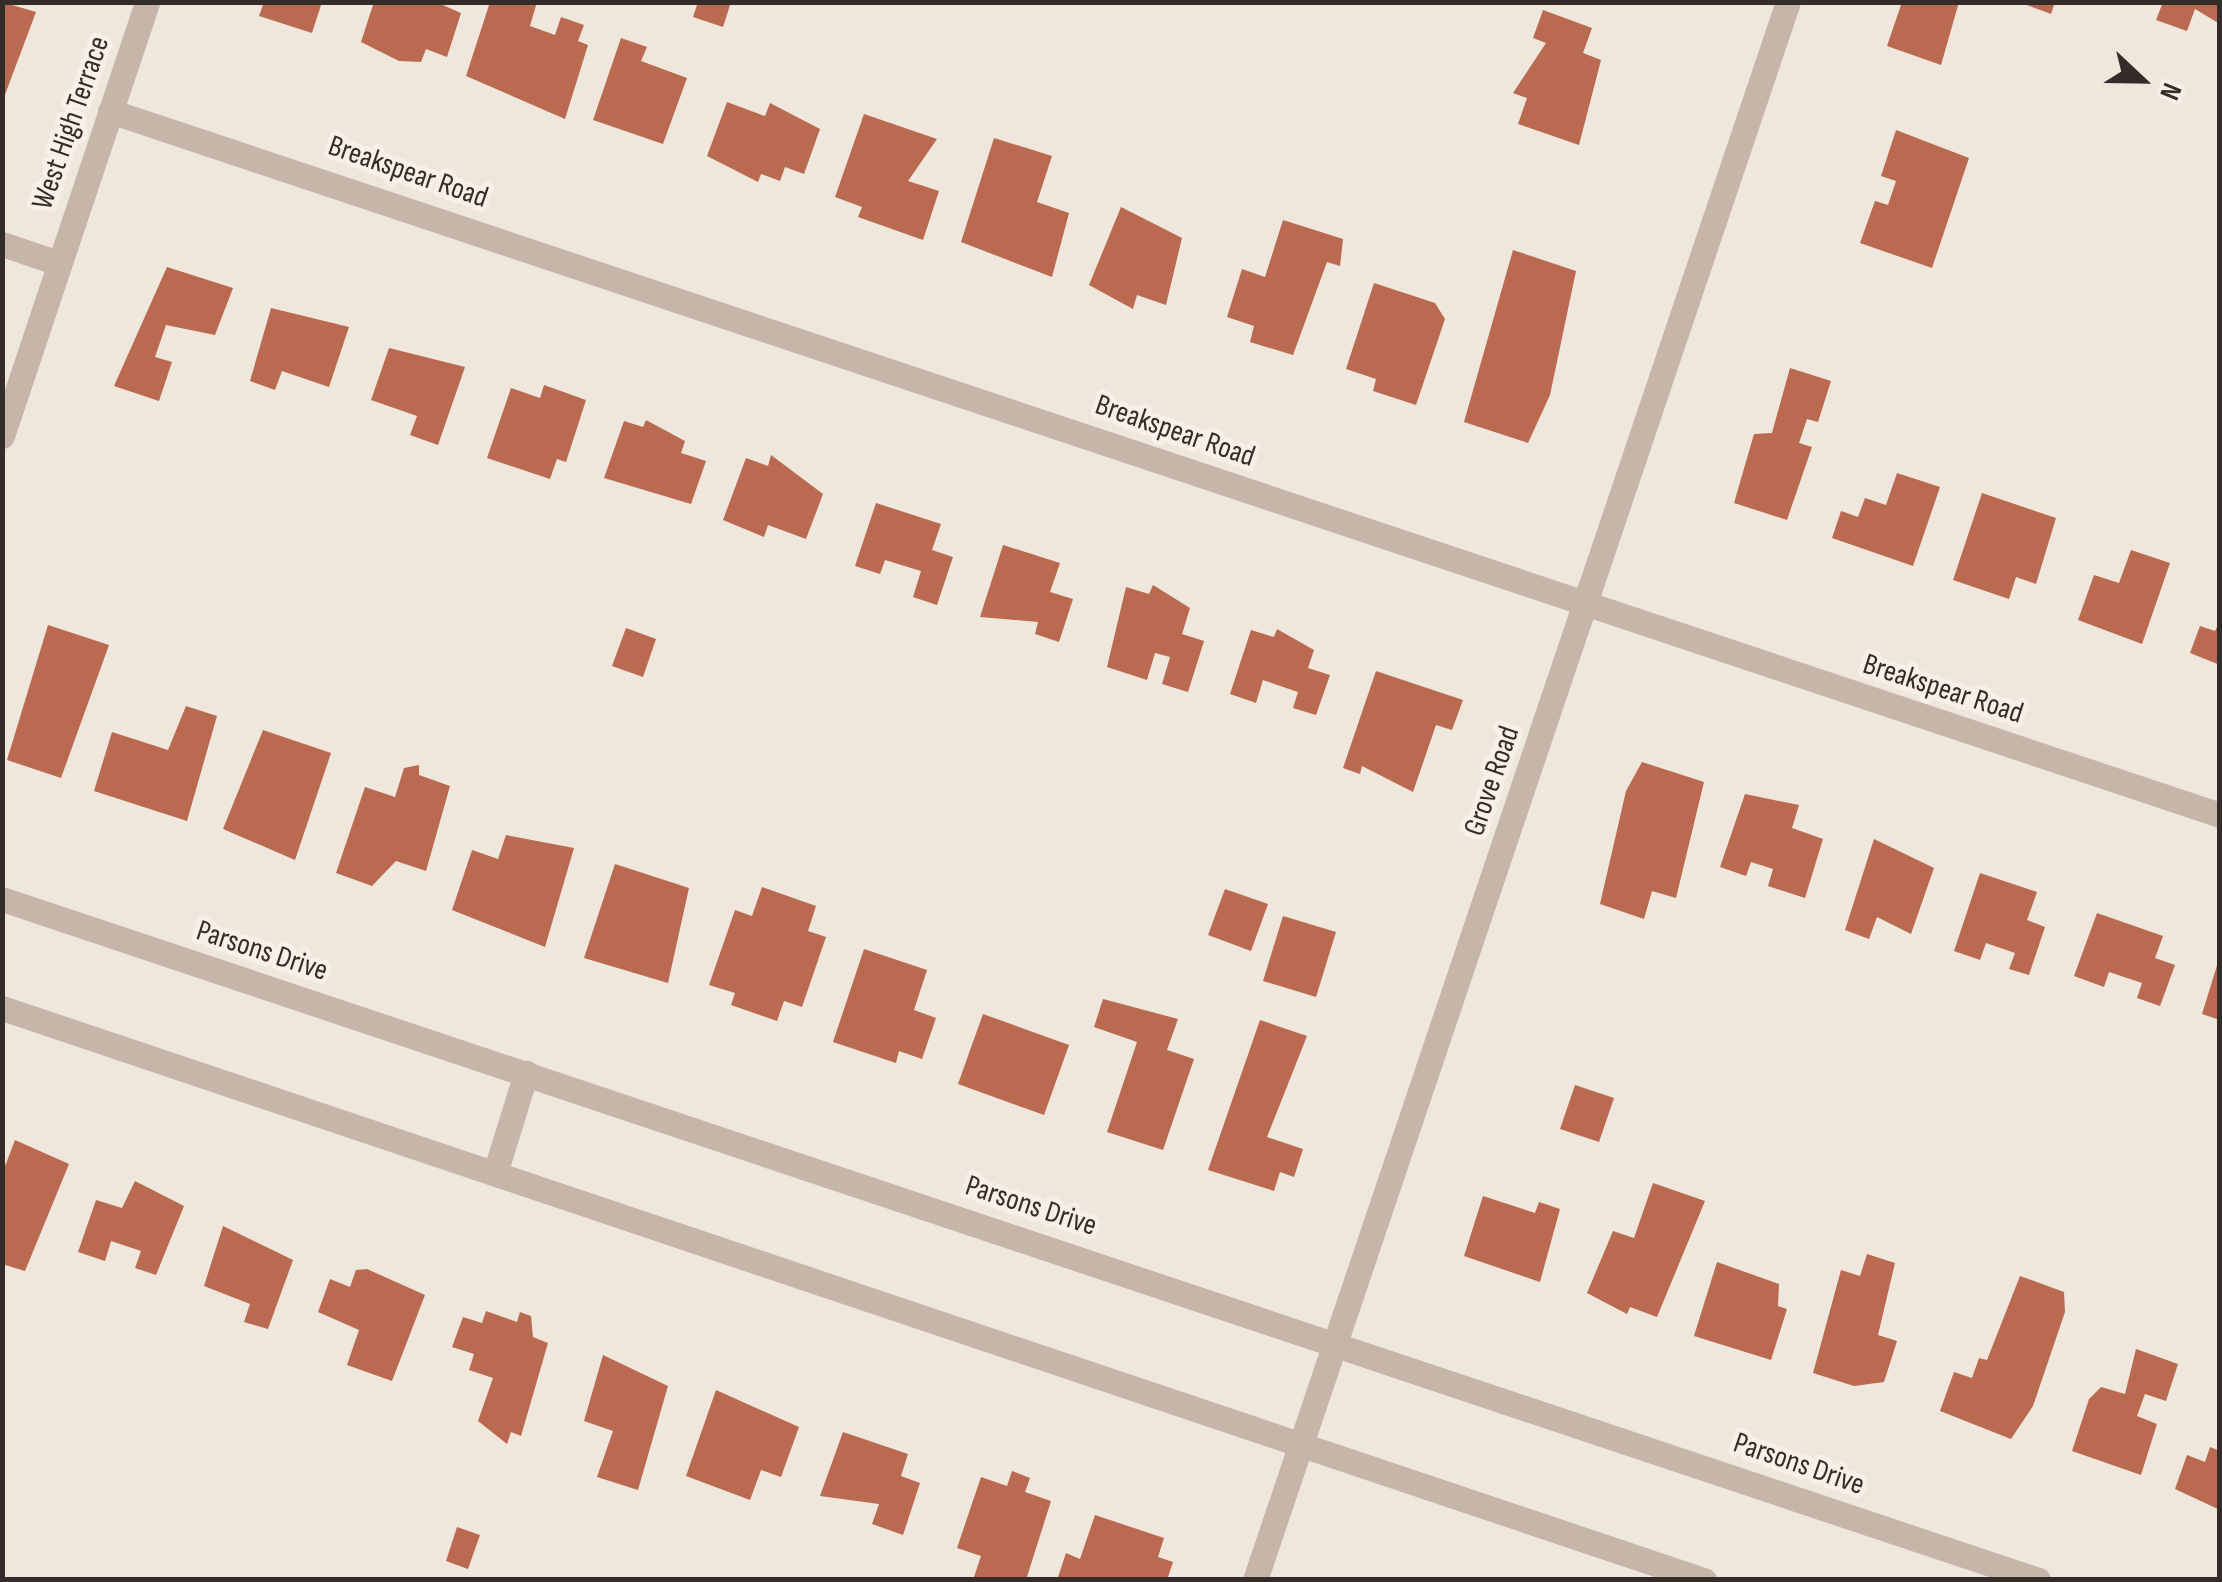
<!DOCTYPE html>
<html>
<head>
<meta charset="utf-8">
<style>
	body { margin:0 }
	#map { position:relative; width:2222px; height:1582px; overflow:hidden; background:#efe6dc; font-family:"Sofia Sans Condensed",sans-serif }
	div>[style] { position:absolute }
	.building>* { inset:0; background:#b96a50 }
	.minor>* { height:25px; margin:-12.5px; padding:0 12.5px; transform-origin:12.5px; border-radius:12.5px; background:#c6b6a9 }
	span { translate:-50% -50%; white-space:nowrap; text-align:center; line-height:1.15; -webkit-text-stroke:10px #f7f0e8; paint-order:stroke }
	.street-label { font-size:30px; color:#342c28 }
	.frame { position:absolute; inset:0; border:5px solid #342c28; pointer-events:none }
	.north { position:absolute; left:2092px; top:30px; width:100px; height:100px; -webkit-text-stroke:8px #f7f0e8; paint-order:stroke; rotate:112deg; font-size:28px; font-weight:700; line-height:40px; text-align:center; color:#342c28 }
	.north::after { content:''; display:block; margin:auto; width:35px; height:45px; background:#342c28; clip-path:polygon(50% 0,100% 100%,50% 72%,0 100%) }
</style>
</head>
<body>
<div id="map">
	<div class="building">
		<i style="clip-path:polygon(2px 2px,36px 12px,3px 100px,2px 100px)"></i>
		<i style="clip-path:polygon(264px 2px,322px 2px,312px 33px,259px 16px)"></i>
		<i style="clip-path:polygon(374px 2px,436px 2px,461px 13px,447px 57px,426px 49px,421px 62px,399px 61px,361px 42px)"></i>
		<i style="clip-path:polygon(490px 2px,537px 2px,530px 26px,555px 35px,561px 17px,584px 25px,578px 41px,588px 45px,565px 119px,466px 76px)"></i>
		<i style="clip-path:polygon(698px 2px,731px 2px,723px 27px,693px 17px)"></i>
		<i style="clip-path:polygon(1902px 2px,1959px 2px,1941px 65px,1887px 46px)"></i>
		<i style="clip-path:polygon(2019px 2px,2055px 2px,2051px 14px)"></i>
		<i style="clip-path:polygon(2163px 2px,2220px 2px,2220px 24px,2195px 9px,2187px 31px,2156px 20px)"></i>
		<i style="clip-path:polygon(1543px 10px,1592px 28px,1583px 53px,1601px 60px,1579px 145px,1518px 124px,1527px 98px,1513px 93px,1546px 43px,1533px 38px)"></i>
		<i style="clip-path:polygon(621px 38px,647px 47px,641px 61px,687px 78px,663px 144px,593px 120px)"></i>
		<i style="clip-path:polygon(727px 102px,765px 116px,770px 103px,820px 129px,804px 174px,785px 167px,780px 181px,761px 174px,758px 182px,707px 156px)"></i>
		<i style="clip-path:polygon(864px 114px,937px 139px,908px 181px,939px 191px,923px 240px,858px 217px,862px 207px,835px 197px)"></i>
		<i style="clip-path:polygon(1896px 130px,1969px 158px,1932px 268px,1860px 243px,1875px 201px,1888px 205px,1896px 181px,1881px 176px)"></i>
		<i style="clip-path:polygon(994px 138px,1052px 156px,1037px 202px,1069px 213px,1052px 277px,961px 242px)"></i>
		<i style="clip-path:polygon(1121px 207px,1182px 238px,1166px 305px,1137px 295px,1133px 309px,1089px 285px)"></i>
		<i style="clip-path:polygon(1283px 220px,1343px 239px,1340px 266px,1327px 262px,1293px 355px,1250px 342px,1254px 326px,1227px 317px,1242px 269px,1265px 277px)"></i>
		<i style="clip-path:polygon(1513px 250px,1576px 271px,1550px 395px,1528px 443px,1464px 422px)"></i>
		<i style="clip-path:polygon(167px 267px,233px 288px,215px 335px,166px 325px,155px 357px,172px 362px,159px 401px,114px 386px)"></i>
		<i style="clip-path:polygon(1374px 283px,1435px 303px,1445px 319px,1416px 405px,1373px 391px,1376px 379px,1346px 369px)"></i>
		<i style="clip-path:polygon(271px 308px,349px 327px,329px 387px,282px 371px,275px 390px,250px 381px)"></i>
		<i style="clip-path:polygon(389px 348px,465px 367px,438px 445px,410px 435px,417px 416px,371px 400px)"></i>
		<i style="clip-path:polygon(1790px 368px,1831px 381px,1818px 422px,1807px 419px,1799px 443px,1812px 447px,1787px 520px,1734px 503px,1754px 434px,1772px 433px)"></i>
		<i style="clip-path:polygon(544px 385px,586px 400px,566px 462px,557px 459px,550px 479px,487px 458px,511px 388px,540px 398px)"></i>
		<i style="clip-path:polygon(646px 420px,685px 441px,681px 453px,706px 461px,691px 504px,604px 478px,624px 421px,643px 427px)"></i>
		<i style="clip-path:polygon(771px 455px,823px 494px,806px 539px,768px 525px,764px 537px,723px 520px,746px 458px,768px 466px)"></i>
		<i style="clip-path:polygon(1897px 473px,1940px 487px,1913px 566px,1832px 538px,1841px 511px,1858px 517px,1865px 498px,1886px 505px)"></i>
		<i style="clip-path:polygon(1982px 493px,2056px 518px,2036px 584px,2016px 577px,2009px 599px,1953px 580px)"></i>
		<i style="clip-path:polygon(876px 503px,941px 524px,932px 550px,953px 557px,937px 605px,913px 597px,921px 571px,885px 560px,880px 574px,855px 566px)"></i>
		<i style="clip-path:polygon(1003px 545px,1060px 563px,1050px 592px,1073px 599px,1059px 642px,1035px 634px,1038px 622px,980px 617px)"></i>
		<i style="clip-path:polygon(2131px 550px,2170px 563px,2142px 644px,2078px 620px,2094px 575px,2119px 583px)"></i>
		<i style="clip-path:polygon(1153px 585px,1190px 608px,1182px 634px,1204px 641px,1188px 692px,1162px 684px,1170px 657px,1155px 653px,1147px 680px,1107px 667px,1126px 587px,1149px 594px)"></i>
		<i style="clip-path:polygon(2220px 621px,2220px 665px,2190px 653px,2200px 626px,2215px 631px)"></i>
		<i style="clip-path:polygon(48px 625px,109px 645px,61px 778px,7px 760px)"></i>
		<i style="clip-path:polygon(626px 628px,656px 639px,643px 677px,612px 666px)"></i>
		<i style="clip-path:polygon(1277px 629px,1314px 650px,1308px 668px,1330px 675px,1316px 715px,1293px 708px,1298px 692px,1263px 680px,1256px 703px,1230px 694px,1251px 630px,1274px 637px)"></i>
		<i style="clip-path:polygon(1376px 671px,1463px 700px,1452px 730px,1436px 725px,1413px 792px,1362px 766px,1360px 774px,1343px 768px)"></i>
		<i style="clip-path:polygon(186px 706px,217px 716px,187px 821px,94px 791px,112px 732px,168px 750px)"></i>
		<i style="clip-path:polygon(263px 730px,331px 753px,295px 860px,223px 829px)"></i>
		<i style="clip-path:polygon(1642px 762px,1704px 782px,1676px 898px,1652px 891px,1644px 919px,1600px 904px,1626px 791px)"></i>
		<i style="clip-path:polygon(419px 765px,419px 775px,450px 786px,426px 871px,396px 861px,372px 886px,336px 873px,365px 787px,395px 797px,404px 768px)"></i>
		<i style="clip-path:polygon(1745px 794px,1799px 805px,1792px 828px,1823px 839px,1805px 898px,1768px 886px,1773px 869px,1751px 862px,1746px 876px,1720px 867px)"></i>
		<i style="clip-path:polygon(506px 835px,574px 848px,545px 947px,452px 910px,472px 850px,498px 859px)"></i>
		<i style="clip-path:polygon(1874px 839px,1934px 868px,1911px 934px,1877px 917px,1869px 939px,1845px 930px)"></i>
		<i style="clip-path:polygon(615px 864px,689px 888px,668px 983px,584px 958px)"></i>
		<i style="clip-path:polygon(1980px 873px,2037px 892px,2027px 920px,2045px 927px,2029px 975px,2009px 969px,2015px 953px,1986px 943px,1980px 960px,1954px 951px)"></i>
		<i style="clip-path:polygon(762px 887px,816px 906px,808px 931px,826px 937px,802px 1007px,784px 1001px,777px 1021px,731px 1005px,735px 993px,709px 985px,735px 910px,752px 916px)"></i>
		<i style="clip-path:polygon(1225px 889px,1268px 904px,1251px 951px,1208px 935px)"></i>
		<i style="clip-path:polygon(2097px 913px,2163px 936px,2155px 958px,2175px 965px,2160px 1006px,2137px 998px,2142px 983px,2109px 972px,2104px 987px,2074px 976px)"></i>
		<i style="clip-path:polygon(1283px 916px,1336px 932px,1316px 997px,1263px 981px)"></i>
		<i style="clip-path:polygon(864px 949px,927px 970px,914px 1010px,936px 1018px,922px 1059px,899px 1051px,896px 1063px,833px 1042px)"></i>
		<i style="clip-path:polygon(2219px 959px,2220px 959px,2220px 1020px,2202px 1014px)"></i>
		<i style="clip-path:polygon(1103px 999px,1178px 1019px,1167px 1050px,1194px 1059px,1163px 1150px,1107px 1132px,1137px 1042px,1094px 1027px)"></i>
		<i style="clip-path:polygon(983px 1014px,1069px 1045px,1044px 1115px,958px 1084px)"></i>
		<i style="clip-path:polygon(1260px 1020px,1307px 1036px,1267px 1137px,1303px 1149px,1294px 1177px,1280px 1172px,1274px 1191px,1208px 1170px)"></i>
		<i style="clip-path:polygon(1575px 1085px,1614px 1098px,1599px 1142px,1560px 1129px)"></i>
		<i style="clip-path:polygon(15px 1140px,69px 1164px,25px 1271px,2px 1264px,2px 1174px)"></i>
		<i style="clip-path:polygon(135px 1181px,184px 1206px,156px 1275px,135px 1268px,141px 1251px,111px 1241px,105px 1261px,78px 1252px,96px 1200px,122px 1208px)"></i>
		<i style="clip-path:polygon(1653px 1183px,1705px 1201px,1657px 1317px,1630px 1307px,1627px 1314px,1587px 1293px,1613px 1231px,1634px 1238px)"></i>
		<i style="clip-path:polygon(1483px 1196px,1535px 1213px,1539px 1202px,1560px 1209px,1540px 1282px,1464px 1256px)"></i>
		<i style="clip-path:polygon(223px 1226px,293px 1260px,268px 1329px,244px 1322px,250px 1304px,204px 1286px)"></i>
		<i style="clip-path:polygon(1867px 1254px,1895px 1263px,1878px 1335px,1897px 1341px,1884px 1382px,1854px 1386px,1813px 1373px,1841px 1270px,1860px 1276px)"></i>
		<i style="clip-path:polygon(1717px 1262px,1779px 1284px,1778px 1306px,1787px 1309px,1771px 1360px,1694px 1336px)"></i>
		<i style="clip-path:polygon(367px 1269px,425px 1295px,392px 1381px,347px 1365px,359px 1330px,318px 1312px,330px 1279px,350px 1287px,356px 1270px)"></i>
		<i style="clip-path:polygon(2020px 1276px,2064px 1292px,2065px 1312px,2033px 1406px,2011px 1439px,1940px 1411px,1954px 1372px,1972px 1378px,1979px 1358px,1987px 1360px)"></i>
		<i style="clip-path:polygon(486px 1311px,517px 1322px,520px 1312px,531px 1316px,533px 1337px,548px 1343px,521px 1436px,511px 1432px,507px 1444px,478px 1421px,493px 1378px,469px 1370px,474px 1354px,452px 1347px,463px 1317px,482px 1323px)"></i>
		<i style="clip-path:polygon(2136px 1349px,2178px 1364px,2166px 1401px,2145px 1394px,2137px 1416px,2157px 1424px,2141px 1475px,2072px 1451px,2089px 1399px,2101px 1387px,2125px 1394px)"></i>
		<i style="clip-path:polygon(603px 1355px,668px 1386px,638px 1490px,597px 1477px,613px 1431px,584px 1421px)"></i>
		<i style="clip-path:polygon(716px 1390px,799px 1427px,781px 1477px,761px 1470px,750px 1500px,686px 1476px)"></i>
		<i style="clip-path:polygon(843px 1432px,908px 1454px,901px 1476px,920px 1483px,903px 1535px,872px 1524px,879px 1504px,820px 1496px)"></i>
		<i style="clip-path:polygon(2210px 1447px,2220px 1451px,2220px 1510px,2175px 1489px,2187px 1455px,2205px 1462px)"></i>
		<i style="clip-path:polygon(1012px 1471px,1030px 1478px,1025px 1492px,1051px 1501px,1026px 1580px,973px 1580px,981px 1556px,957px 1548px,981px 1477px,1007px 1486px)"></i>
		<i style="clip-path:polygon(1095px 1515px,1164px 1538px,1158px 1557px,1173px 1562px,1167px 1580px,1057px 1580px,1066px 1553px,1080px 1559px)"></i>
		<i style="clip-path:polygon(457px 1527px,480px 1535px,468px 1569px,446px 1561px)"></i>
	</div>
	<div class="minor">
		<i style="left:110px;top:111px;width:2224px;rotate:18.45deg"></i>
		<i style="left:2px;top:244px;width:59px;rotate:18.7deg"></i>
		<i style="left:2px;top:436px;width:458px;rotate:-71.5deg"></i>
		<i style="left:2px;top:899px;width:2147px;rotate:18.49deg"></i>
		<i style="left:2px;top:1008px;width:1796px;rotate:18.58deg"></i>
		<i style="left:495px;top:1173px;width:105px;rotate:-72.8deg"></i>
		<i style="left:1255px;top:1580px;width:1666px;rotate:-71.34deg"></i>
	</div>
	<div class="street-label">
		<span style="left:71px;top:123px;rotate:-71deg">West High Terrace</span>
		<span style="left:408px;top:172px;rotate:19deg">Breakspear Road</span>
		<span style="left:1175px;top:431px;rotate:19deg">Breakspear Road</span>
		<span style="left:1943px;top:689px;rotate:18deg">Breakspear Road</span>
		<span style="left:1492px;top:781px;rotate:-71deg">Grove Road</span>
		<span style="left:262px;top:951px;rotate:18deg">Parsons Drive</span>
		<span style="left:1031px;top:1206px;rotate:18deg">Parsons Drive</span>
		<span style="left:1799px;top:1464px;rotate:19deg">Parsons Drive</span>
	</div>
	<div class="frame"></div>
	<div class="north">N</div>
</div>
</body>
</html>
